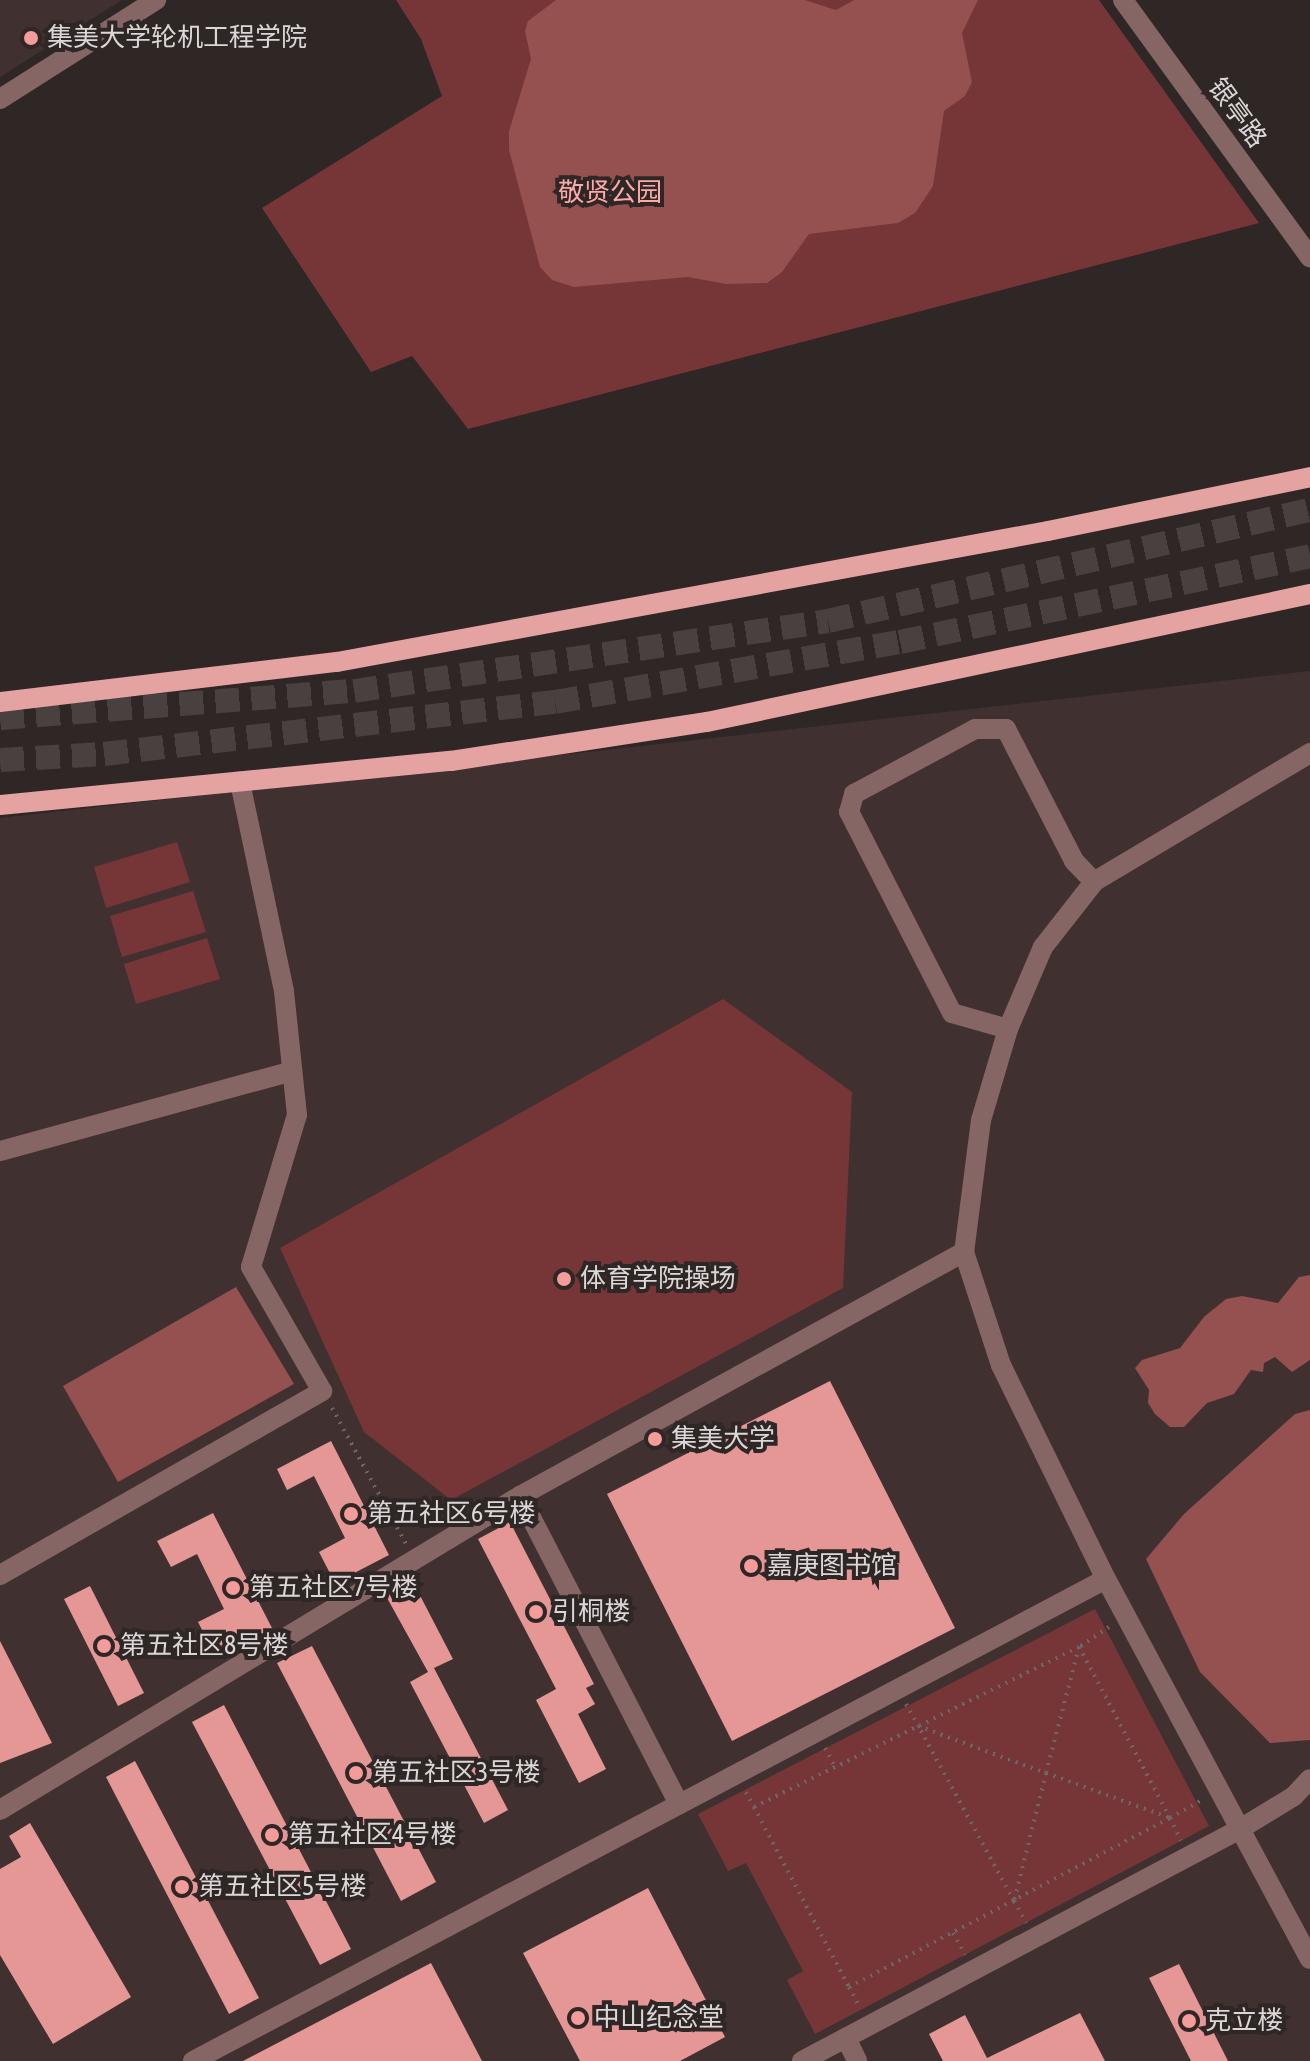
<!DOCTYPE html>
<html>
<head>
<meta charset="utf-8">
<style>
	body { margin:0 }
	#map { position:relative; width:1310px; height:2061px; overflow:hidden; background:#2f2626; font-family:"Asap Condensed","Noto Sans SC",sans-serif }
	div>[style] { position:absolute }
	.built>* { inset:0; background:#403130 }
	.green>* { inset:0; background:#763536 }
	.water>* { inset:0; background:#955050 }
	.building>* { inset:0; background:#e49795 }
	.highway-tunnel>* { height:24px; margin-top:-12px; transform-origin:0; background:repeating-linear-gradient(90deg,#494140 0 24px,transparent 0 36px) }
	.path>* { height:4px; margin-top:-2px; transform-origin:0; background:repeating-linear-gradient(90deg,#6f6767 0 2px,transparent 0 8px) }
	.minor>* { height:20px; margin:-10px; padding:0 10px; transform-origin:10px; border-radius:10px; background:#866665 }
	.major>* { height:20px; margin:-10px; padding:0 10px; transform-origin:10px; border-radius:10px; background:#e4a2a1 }
	.dots>* { width:22px; height:22px; translate:-50% -50%; box-sizing:border-box; border:4px solid #2f2626; border-radius:50% }
	span { translate:-50% -50%; white-space:nowrap; text-align:center; line-height:1.15; -webkit-text-stroke:8px #2f2626; paint-order:stroke }
	.poi-label { font-size:26px; color:#dcd7d6 }
	.left { translate:0 -50%; text-align:left }
	.street-label { font-size:26px; color:#dcd7d6 }
	.park-label { font-size:26px; color:#fca9a8 }
</style>
</head>
<body>
<div id="map">
	<div class="built">
		<i style="clip-path:polygon(0 0,122px 0,0 77px)"></i>
		<i style="clip-path:polygon(1310px 671px,1310px 2061px,0 2061px,0 818px)"></i>
	</div>
	<div class="green">
		<i style="clip-path:polygon(396px 0,1099px 0,1259px 223px,468px 429px,412px 356px,371px 372px,262px 208px,442px 96px,421px 39px)"></i>
		<i style="clip-path:polygon(177px 842px,190px 882px,106px 908px,94px 867px)"></i>
		<i style="clip-path:polygon(193px 891px,206px 932px,122px 957px,110px 916px)"></i>
		<i style="clip-path:polygon(207px 938px,220px 979px,136px 1004px,124px 964px)"></i>
		<i style="clip-path:polygon(723px 999px,852px 1092px,843px 1288px,451px 1500px,364px 1432px,280px 1248px)"></i>
		<i style="clip-path:polygon(1095px 1609px,1209px 1826px,815px 2034px,787px 1980px,803px 1971px,746px 1863px,728px 1871px,698px 1814px)"></i>
	</div>
	<div class="water">
		<i style="clip-path:polygon(556px 0,805px 0,836px 10px,854px 0,978px 0,962px 33px,972px 82px,965px 96px,944px 111px,933px 186px,915px 213px,898px 223px,809px 234px,782px 272px,767px 283px,726px 284px,688px 277px,574px 287px,552px 280px,540px 267px,509px 150px,509px 131px,531px 59px,525px 31px,528px 21px)"></i>
		<i style="clip-path:polygon(1310px 1275px,1310px 1360px,1292px 1372px,1275px 1357px,1264px 1363px,1263px 1372px,1251px 1370px,1234px 1394px,1207px 1403px,1184px 1427px,1170px 1427px,1155px 1414px,1148px 1403px,1149px 1390px,1135px 1368px,1142px 1360px,1180px 1348px,1204px 1317px,1226px 1299px,1242px 1296px,1278px 1303px,1299px 1277px)"></i>
		<i style="clip-path:polygon(236px 1287px,294px 1384px,118px 1482px,63px 1386px)"></i>
		<i style="clip-path:polygon(1310px 1410px,1310px 1740px,1270px 1743px,1200px 1672px,1146px 1559px,1184px 1514px,1295px 1414px)"></i>
	</div>
	<div class="building">
		<i style="clip-path:polygon(830px 1381px,955px 1628px,732px 1741px,607px 1494px)"></i>
		<i style="clip-path:polygon(331px 1441px,389px 1555px,335px 1583px,319px 1552px,345px 1538px,314px 1476px,287px 1490px,277px 1469px)"></i>
		<i style="clip-path:polygon(213px 1513px,273px 1630px,217px 1659px,198px 1622px,224px 1609px,197px 1554px,171px 1567px,157px 1541px)"></i>
		<i style="clip-path:polygon(510px 1522px,594px 1684px,586px 1688px,595px 1704px,578px 1714px,606px 1769px,579px 1783px,536px 1700px,556px 1689px,478px 1539px)"></i>
		<i style="clip-path:polygon(413px 1582px,453px 1659px,434px 1668px,508px 1810px,484px 1823px,410px 1682px,428px 1672px,386px 1596px)"></i>
		<i style="clip-path:polygon(90px 1586px,144px 1693px,118px 1706px,64px 1599px)"></i>
		<i style="clip-path:polygon(0 1641px,52px 1743px,0 1763px)"></i>
		<i style="clip-path:polygon(312px 1646px,436px 1882px,401px 1901px,277px 1663px)"></i>
		<i style="clip-path:polygon(224px 1705px,351px 1949px,320px 1965px,192px 1722px)"></i>
		<i style="clip-path:polygon(135px 1761px,259px 1998px,229px 2014px,106px 1777px)"></i>
		<i style="clip-path:polygon(30px 1823px,131px 1997px,53px 2044px,0 1955px,0 1869px,21px 1857px,9px 1836px)"></i>
		<i style="clip-path:polygon(648px 1888px,725px 2037px,680px 2061px,580px 2061px,523px 1953px)"></i>
		<i style="clip-path:polygon(431px 1963px,482px 2061px,243px 2061px)"></i>
		<i style="clip-path:polygon(1179px 1964px,1228px 2061px,1191px 2061px,1149px 1978px)"></i>
		<i style="clip-path:polygon(1080px 2013px,1105px 2061px,943px 2061px,929px 2034px,965px 2015px,987px 2058px)"></i>
	</div>
	<div class="highway-tunnel">
		<i style="left:0;top:718px;width:355px;rotate:-4.4deg"></i>
		<i style="left:354px;top:691px;width:479px;rotate:-8.4deg"></i>
		<i style="left:828px;top:621px;width:495px;rotate:-13deg"></i>
		<i style="left:0;top:760px;width:104px;rotate:-3.3deg"></i>
		<i style="left:104px;top:754px;width:454px;rotate:-6.6deg"></i>
		<i style="left:555px;top:702px;width:350px;rotate:-9.9deg"></i>
		<i style="left:900px;top:642px;width:419px;rotate:-11.8deg"></i>
	</div>
	<div class="path">
		<i style="left:332px;top:1408px;width:155px;rotate:61.4deg"></i>
		<i style="left:1109px;top:1627px;width:36px;rotate:146deg"></i>
		<i style="left:1079px;top:1647px;width:130px;rotate:104.7deg"></i>
		<i style="left:1046px;top:1773px;width:132px;rotate:104deg"></i>
		<i style="left:1014px;top:1901px;width:200px;rotate:-118.7deg"></i>
		<i style="left:918px;top:1726px;width:136px;rotate:20.2deg"></i>
		<i style="left:1046px;top:1773px;width:132px;rotate:19.9deg"></i>
		<i style="left:1170px;top:1818px;width:39px;rotate:-29deg"></i>
		<i style="left:906px;top:1704px;width:25px;rotate:61deg"></i>
		<i style="left:825px;top:1748px;width:21px;rotate:62deg"></i>
		<i style="left:746px;top:1792px;width:17px;rotate:62deg"></i>
		<i style="left:1170px;top:1818px;width:25px;rotate:64deg"></i>
		<i style="left:1014px;top:1901px;width:25px;rotate:61deg"></i>
		<i style="left:953px;top:1933px;width:25px;rotate:61deg"></i>
		<i style="left:849px;top:1987px;width:363px;rotate:-27.8deg"></i>
		<i style="left:1170px;top:1818px;width:194px;rotate:-118deg"></i>
		<i style="left:1079px;top:1647px;width:362px;rotate:153.8deg"></i>
		<i style="left:754px;top:1807px;width:204px;rotate:62.2deg"></i>
		<i style="left:849px;top:1987px;width:24px;rotate:62deg"></i>
	</div>
	<div class="minor">
		<i style="left:1123px;top:0;width:318px;rotate:54deg"></i>
		<i style="left:0;top:99px;width:185px;rotate:-32.4deg"></i>
		<i style="left:1310px;top:753px;width:252px;rotate:149.2deg"></i>
		<i style="left:1094px;top:882px;width:83px;rotate:128.1deg"></i>
		<i style="left:1043px;top:947px;width:89px;rotate:113.1deg"></i>
		<i style="left:1008px;top:1029px;width:95px;rotate:106.5deg"></i>
		<i style="left:981px;top:1120px;width:133px;rotate:97.3deg"></i>
		<i style="left:964px;top:1252px;width:119px;rotate:71.9deg"></i>
		<i style="left:1001px;top:1365px;width:238px;rotate:63.9deg"></i>
		<i style="left:1106px;top:1579px;width:431px;rotate:61.8deg"></i>
		<i style="left:1008px;top:1029px;width:58px;rotate:-164.1deg"></i>
		<i style="left:952px;top:1013px;width:226px;rotate:-117.1deg"></i>
		<i style="left:849px;top:812px;width:19px;rotate:-74deg"></i>
		<i style="left:854px;top:794px;width:137px;rotate:-28.2deg"></i>
		<i style="left:975px;top:729px;width:31px"></i>
		<i style="left:1006px;top:729px;width:148px;rotate:62.7deg"></i>
		<i style="left:1074px;top:861px;width:29px;rotate:46deg"></i>
		<i style="left:0;top:1151px;width:303px;rotate:-15.3deg"></i>
		<i style="left:520px;top:1496px;width:347px;rotate:62.7deg"></i>
		<i style="left:0;top:1575px;width:371px;rotate:-29.7deg"></i>
		<i style="left:322px;top:1391px;width:143px;rotate:-119.8deg"></i>
		<i style="left:251px;top:1267px;width:159px;rotate:-73.2deg"></i>
		<i style="left:297px;top:1115px;width:125px;rotate:-96deg"></i>
		<i style="left:284px;top:991px;width:214px;rotate:-101.9deg"></i>
		<i style="left:0;top:1810px;width:607px;rotate:-31.13deg"></i>
		<i style="left:520px;top:1496px;width:507px;rotate:-28.79deg"></i>
		<i style="left:846px;top:2038px;width:25px;rotate:64deg"></i>
		<i style="left:193px;top:2061px;width:1032px;rotate:-27.83deg"></i>
		<i style="left:802px;top:2061px;width:496px;rotate:-27.9deg"></i>
		<i style="left:1240px;top:1829px;width:63px;rotate:-31.4deg"></i>
		<i style="left:1294px;top:1796px;width:23px;rotate:-47deg"></i>
	</div>
	<div class="major">
		<i style="left:0;top:702px;width:339px;rotate:-6.8deg"></i>
		<i style="left:337px;top:662px;width:723px;rotate:-10.44deg"></i>
		<i style="left:1048px;top:531px;width:268px;rotate:-11.6deg"></i>
		<i style="left:0;top:805px;width:453px;rotate:-5.6deg"></i>
		<i style="left:451px;top:761px;width:259px;rotate:-8.7deg"></i>
		<i style="left:707px;top:722px;width:616px;rotate:-11.98deg"></i>
	</div>
	<div class="dots">
		<i style="left:31px;top:38px;background:#f59b9a"></i>
		<i style="left:564px;top:1279px;background:#f59b9a"></i>
		<i style="left:655px;top:1439px;background:#f59b9a"></i>
		<i style="left:351px;top:1514px;background:#f59b9a"></i>
		<i style="left:751px;top:1566px;background:#f59b9a"></i>
		<i style="left:233px;top:1588px;background:#f59b9a"></i>
		<i style="left:536px;top:1612px;background:#f59b9a"></i>
		<i style="left:104px;top:1646px;background:#f59b9a"></i>
		<i style="left:356px;top:1773px;background:#f59b9a"></i>
		<i style="left:272px;top:1835px;background:#f59b9a"></i>
		<i style="left:182px;top:1887px;background:#f59b9a"></i>
		<i style="left:578px;top:2018px;background:#f59b9a"></i>
		<i style="left:1189px;top:2021px;background:#f59b9a"></i>
	</div>
	<div class="poi-label">
		<span class="left" style="left:47px;top:38px">集美大学轮机工程学院</span>
		<span class="left" style="left:580px;top:1279px">体育学院操场</span>
		<span class="left" style="left:671px;top:1439px">集美大学</span>
		<span class="left" style="left:367px;top:1514px">第五社区6号楼</span>
		<span class="left" style="left:767px;top:1566px">嘉庚图书馆</span>
		<span class="left" style="left:249px;top:1588px">第五社区7号楼</span>
		<span class="left" style="left:552px;top:1612px">引桐楼</span>
		<span class="left" style="left:120px;top:1646px">第五社区8号楼</span>
		<span class="left" style="left:372px;top:1773px">第五社区3号楼</span>
		<span class="left" style="left:288px;top:1835px">第五社区4号楼</span>
		<span class="left" style="left:198px;top:1887px">第五社区5号楼</span>
		<span class="left" style="left:594px;top:2018px">中山纪念堂</span>
		<span class="left" style="left:1205px;top:2021px">克立楼</span>
	</div>
	<div class="street-label">
		<span style="left:1237px;top:113px;rotate:54deg">银亭路</span>
	</div>
	<div class="park-label">
		<span style="left:610px;top:193px">敬贤公园</span>
	</div>
</div>
</body>
</html>
